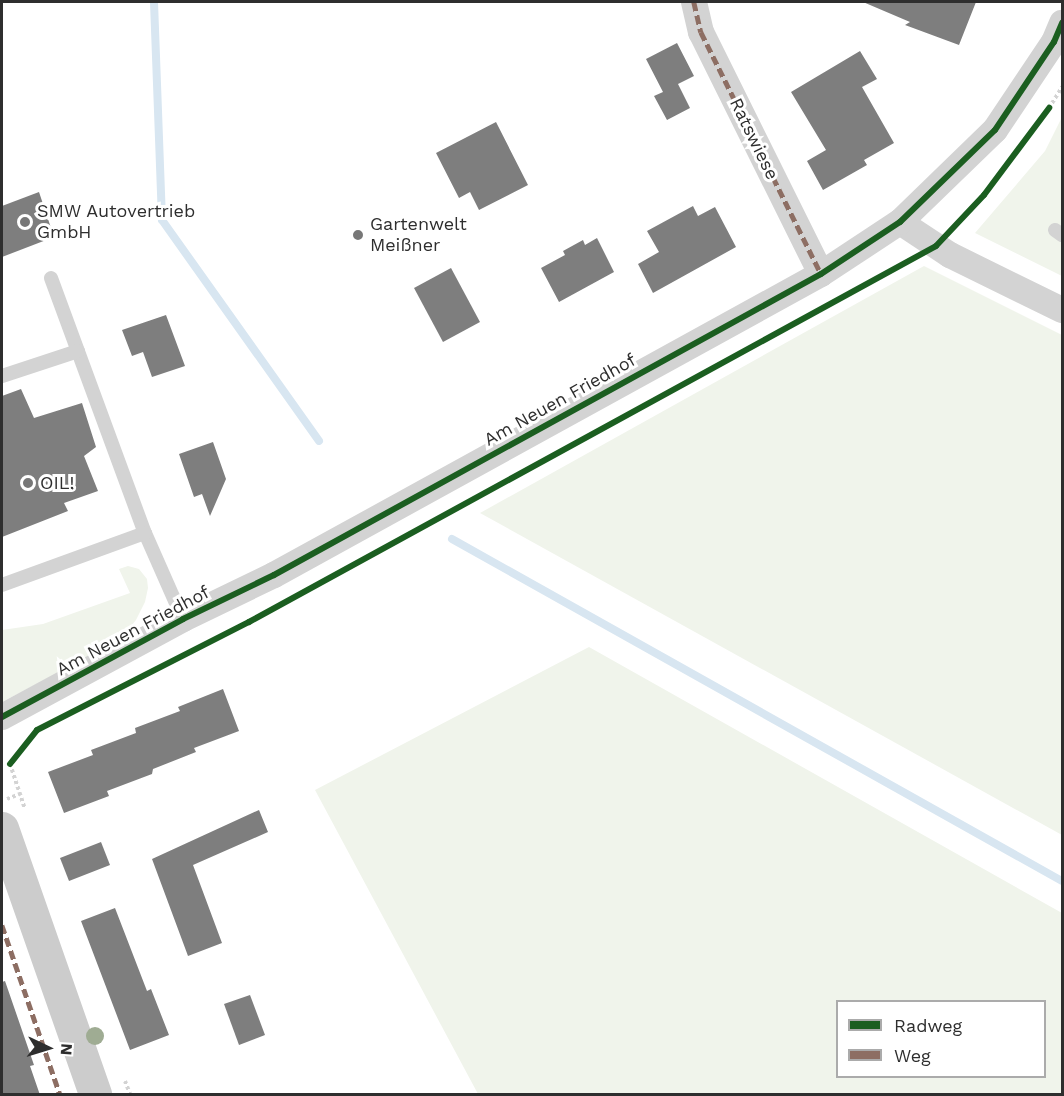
<!DOCTYPE html>
<html>
<head>
<meta charset="utf-8">
<style>
	body { margin:0 }
	#map { position:relative; width:1064px; height:1096px; overflow:hidden; background:#fff; font-family:"Work Sans",sans-serif }
	div>[style] { position:absolute }
	.green>* { inset:0; background:#f0f4eb }
	.stream>* { height:8px; margin:-4px; padding:0 4px; transform-origin:4px; border-radius:4px; background:#d8e6f1 }
	.building>* { inset:0; background:#7e7e7e }
	.path>* { height:4px; margin-top:-2px; transform-origin:0; background:repeating-linear-gradient(90deg,#d3d3d3 0 3px,transparent 0 6px) }
	.service>* { height:14px; margin:-7px; padding:0 7px; transform-origin:7px; border-radius:7px; background:#d3d3d3 }
	.minor>* { height:26px; margin:-13px; padding:0 13px; transform-origin:13px; border-radius:13px; background:#d3d3d3 }
	.secondary>* { height:33px; margin:-16.5px; padding:0 16.5px; transform-origin:16.5px; border-radius:16.5px; background:#ccc }
	.quiet>* { height:4.5px; margin-top:-2.25px; transform-origin:0; background:repeating-linear-gradient(90deg,#8d6e63 0 9px,transparent 0 13.5px) }
	.cycleway>* { height:6px; margin:-3px; padding:0 3px; transform-origin:3px; border-radius:3px; background:#1b5e20 }
	.trees>* { width:18px; height:18px; margin:-9px; border-radius:50%; background:#9fac93 }
	.dots>* { width:16px; height:16px; translate:-50% -50%; box-sizing:border-box; border:3px solid #fff; border-radius:50% }
	span { translate:-50% -50%; white-space:nowrap; text-align:center; line-height:1.15; -webkit-text-stroke:6px #fff; paint-order:stroke }
	.street-label { font-size:18px; color:#2e2e2e }
	.poi-label { font-size:18px; color:#2e2e2e }
	.left { translate:0 -50%; text-align:left }
	.frame { position:absolute; inset:0; border:3px solid #2e2e2e; pointer-events:none }
	.legend { position:absolute; left:836px; top:1000px; width:210px; height:78px; box-sizing:border-box; background:#fff; border:2px solid #ababab; margin:0; padding:8px 10px; list-style:none; font-size:18px; color:#2e2e2e }
	.legend li { display:flex; align-items:center; gap:12px; height:30px }
	.legend b { width:30px; border:2px solid #ababab }
	.north { position:absolute; left:18px; top:1018px; width:60px; height:60px; -webkit-text-stroke:4px #fff; paint-order:stroke; rotate:94deg; font-size:16px; font-weight:700; line-height:24px; text-align:center; color:#2e2e2e }
	.north::after { content:''; display:block; margin:auto; width:21px; height:27px; background:#2e2e2e; clip-path:polygon(50% 0,100% 100%,50% 72%,0 100%) }
</style>
</head>
<body>
<div id="map">
	<div class="green">
		<i style="clip-path:polygon(1062px 117px,1062px 276px,975px 233px,1045px 151px)"></i>
		<i style="clip-path:polygon(924px 266px,1062px 335px,1062px 835px,480px 513px)"></i>
		<i style="clip-path:polygon(128px 566px,139px 569px,147px 579px,148px 588px,145px 602px,136px 620px,119px 641px,2px 702px,2px 630px,43px 624px,130px 593px,119px 569px)"></i>
		<i style="clip-path:polygon(evenodd,589px 647px,1062px 913px,1062px 1094px,478px 1094px,315px 790px,589px 647px,838px 1002px,1044px 1002px,1044px 1076px,838px 1076px,838px 1002px)"></i>
	</div>
	<div class="stream">
		<i style="left:154px;top:2px;width:218px;rotate:87.9deg"></i>
		<i style="left:162px;top:220px;width:271px;rotate:54.6deg"></i>
		<i style="left:452px;top:539px;width:699px;rotate:29.28deg"></i>
	</div>
	<div class="building">
		<i style="clip-path:polygon(863px 2px,976px 2px,959px 45px,905px 25px,910px 22px)"></i>
		<i style="clip-path:polygon(677px 43px,694px 76px,678px 84px,690px 108px,667px 120px,654px 96px,663px 92px,646px 59px)"></i>
		<i style="clip-path:polygon(860px 51px,877px 79px,862px 87px,894px 143px,864px 160px,867px 165px,823px 190px,807px 161px,826px 150px,791px 92px)"></i>
		<i style="clip-path:polygon(496px 122px,528px 185px,479px 210px,470px 192px,459px 198px,436px 153px)"></i>
		<i style="clip-path:polygon(39px 192px,54px 237px,2px 257px,2px 206px)"></i>
		<i style="clip-path:polygon(693px 206px,698px 216px,715px 207px,736px 247px,653px 293px,638px 264px,659px 252px,647px 231px)"></i>
		<i style="clip-path:polygon(597px 238px,614px 272px,559px 302px,541px 268px,565px 255px,563px 251px,583px 240px,585px 245px)"></i>
		<i style="clip-path:polygon(451px 268px,480px 322px,443px 342px,414px 288px)"></i>
		<i style="clip-path:polygon(166px 315px,185px 366px,152px 377px,143px 352px,132px 356px,122px 330px)"></i>
		<i style="clip-path:polygon(21px 389px,34px 418px,82px 403px,96px 447px,84px 456px,98px 491px,64px 503px,68px 511px,2px 537px,2px 396px)"></i>
		<i style="clip-path:polygon(213px 442px,226px 479px,210px 516px,202px 494px,194px 497px,179px 454px)"></i>
		<i style="clip-path:polygon(223px 689px,239px 731px,194px 748px,196px 752px,153px 769px,152px 774px,107px 791px,109px 796px,64px 813px,48px 772px,93px 755px,91px 750px,136px 733px,135px 728px,180px 711px,178px 707px)"></i>
		<i style="clip-path:polygon(259px 810px,268px 832px,193px 865px,222px 943px,188px 956px,152px 859px)"></i>
		<i style="clip-path:polygon(101px 842px,110px 865px,69px 881px,60px 858px)"></i>
		<i style="clip-path:polygon(115px 908px,147px 991px,151px 989px,169px 1035px,130px 1050px,81px 921px)"></i>
		<i style="clip-path:polygon(5px 981px,34px 1065px,30px 1066px,40px 1095px,2px 1095px,2px 982px)"></i>
		<i style="clip-path:polygon(250px 995px,265px 1035px,239px 1045px,224px 1004px)"></i>
	</div>
	<div class="path">
		<i style="left:1049px;top:108px;width:25px;rotate:-58deg"></i>
		<i style="left:10px;top:764px;width:47px;rotate:71.6deg"></i>
		<i style="left:7px;top:799px;width:14px;rotate:-21deg"></i>
		<i style="left:125px;top:1081px;width:14px;rotate:69deg"></i>
	</div>
	<div class="service">
		<i style="left:1055px;top:230px;width:9px;rotate:36deg"></i>
		<i style="left:51px;top:278px;width:272px;rotate:69.8deg"></i>
		<i style="left:145px;top:533px;width:94px;rotate:66.2deg"></i>
		<i style="left:2px;top:376px;width:80px;rotate:-18.2deg"></i>
		<i style="left:2px;top:585px;width:152px;rotate:-20deg"></i>
	</div>
	<div class="minor">
		<i style="left:694px;top:2px;width:31px;rotate:77deg"></i>
		<i style="left:701px;top:32px;width:270px;rotate:63.6deg"></i>
		<i style="left:900px;top:222px;width:60px;rotate:33.4deg"></i>
		<i style="left:950px;top:255px;width:125px;rotate:26.2deg"></i>
		<i style="left:2px;top:717px;width:206px;rotate:-28.4deg"></i>
		<i style="left:183px;top:619px;width:101px;rotate:-25.8deg"></i>
		<i style="left:274px;top:575px;width:624px;rotate:-28.82deg"></i>
		<i style="left:821px;top:274px;width:95px;rotate:-33.4deg"></i>
		<i style="left:900px;top:222px;width:132px;rotate:-44.1deg"></i>
		<i style="left:995px;top:130px;width:106px;rotate:-56.2deg"></i>
		<i style="left:1054px;top:42px;width:21px;rotate:-67deg"></i>
	</div>
	<div class="secondary">
		<i style="left:2px;top:828px;width:282px;rotate:70.7deg"></i>
	</div>
	<div class="quiet">
		<i style="left:694px;top:2px;width:31px;rotate:77deg"></i>
		<i style="left:701px;top:32px;width:270px;rotate:63.6deg"></i>
		<i style="left:2px;top:925px;width:179px;rotate:71.1deg"></i>
	</div>
	<div class="cycleway">
		<i style="left:2px;top:717px;width:206px;rotate:-28.4deg"></i>
		<i style="left:183px;top:619px;width:101px;rotate:-25.8deg"></i>
		<i style="left:274px;top:575px;width:624px;rotate:-28.82deg"></i>
		<i style="left:821px;top:274px;width:95px;rotate:-33.4deg"></i>
		<i style="left:900px;top:222px;width:132px;rotate:-44.1deg"></i>
		<i style="left:995px;top:130px;width:106px;rotate:-56.2deg"></i>
		<i style="left:1054px;top:42px;width:21px;rotate:-67deg"></i>
		<i style="left:10px;top:764px;width:43px;rotate:-51.5deg"></i>
		<i style="left:37px;top:730px;width:238px;rotate:-27deg"></i>
		<i style="left:249px;top:622px;width:783px;rotate:-28.69deg"></i>
		<i style="left:936px;top:246px;width:70px;rotate:-46.7deg"></i>
		<i style="left:984px;top:195px;width:109px;rotate:-53.2deg"></i>
	</div>
	<div class="trees">
		<i style="left:95px;top:1036px"></i>
	</div>
	<div class="dots">
		<i style="left:25px;top:222px;background:#777"></i>
		<i style="left:358px;top:235px;background:#777"></i>
		<i style="left:28px;top:483px;background:#777"></i>
	</div>
	<div class="street-label">
		<span style="left:754px;top:139px;rotate:64deg">Ratswiese</span>
		<span style="left:560px;top:400px;rotate:-29deg">Am Neuen Friedhof</span>
		<span style="left:133px;top:631px;rotate:-28deg">Am Neuen Friedhof</span>
	</div>
	<div class="poi-label">
		<span class="left" style="left:37px;top:222px">SMW Autovertrieb<br>GmbH</span>
		<span class="left" style="left:370px;top:235px">Gartenwelt<br>Meißner</span>
		<span class="left" style="left:40px;top:483px">OIL!</span>
	</div>
	<div class="frame"></div>
	<ul class="legend">
	<li><b style="height:8px;background:#1b5e20"></b>Radweg</li>
	<li><b style="height:8px;background:#8d6e63"></b>Weg</li>
	</ul>
	<div class="north">N</div>
</div>
</body>
</html>
